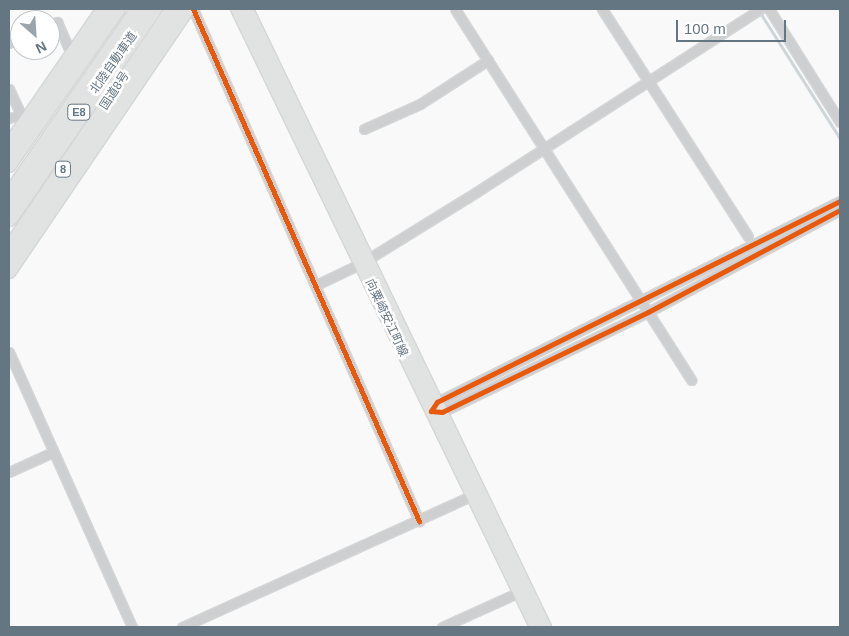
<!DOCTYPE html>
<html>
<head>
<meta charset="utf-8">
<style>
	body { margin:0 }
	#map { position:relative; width:849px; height:636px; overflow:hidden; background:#f9f9f9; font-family:Helvetica,"Noto Sans JP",sans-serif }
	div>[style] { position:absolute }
	.stream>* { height:2.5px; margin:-1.25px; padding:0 1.25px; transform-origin:1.25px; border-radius:1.25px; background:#ced6d9 }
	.roads { filter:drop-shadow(1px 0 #d5d6d7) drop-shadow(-1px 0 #d5d6d7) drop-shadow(0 1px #d5d6d7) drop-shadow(0 -1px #d5d6d7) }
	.minor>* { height:9px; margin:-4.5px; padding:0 4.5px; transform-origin:4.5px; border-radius:4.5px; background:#cecfd0 }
	.secondary>* { height:12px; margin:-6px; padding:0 6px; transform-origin:6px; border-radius:6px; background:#e1e2e2 }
	.trunk>* { height:14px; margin:-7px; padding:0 7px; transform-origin:7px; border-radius:7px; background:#e1e2e2 }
	.motorway>* { height:15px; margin:-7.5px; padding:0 7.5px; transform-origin:7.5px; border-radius:7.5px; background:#e1e2e2 }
	.cycleway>* { height:5px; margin:-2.5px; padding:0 2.5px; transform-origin:2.5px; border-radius:2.5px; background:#e8590c }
	span { translate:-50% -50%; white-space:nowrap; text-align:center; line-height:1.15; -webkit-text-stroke:5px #fff; paint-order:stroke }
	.shield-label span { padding:1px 4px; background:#fff; border:1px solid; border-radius:4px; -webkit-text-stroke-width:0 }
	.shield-label { font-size:11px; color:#657683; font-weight:700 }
	.street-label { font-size:12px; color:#657683 }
	.frame { position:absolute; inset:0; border:10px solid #657683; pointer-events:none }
	.north { position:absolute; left:10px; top:10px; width:50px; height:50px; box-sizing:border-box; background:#fff; border:1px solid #c1c8cd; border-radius:50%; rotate:154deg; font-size:14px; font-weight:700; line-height:20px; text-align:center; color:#657683 }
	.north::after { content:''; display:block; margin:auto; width:18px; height:22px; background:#99a4ac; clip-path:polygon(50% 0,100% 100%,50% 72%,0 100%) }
	.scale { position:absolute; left:676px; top:20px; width:110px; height:22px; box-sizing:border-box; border:2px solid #657683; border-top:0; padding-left:6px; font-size:15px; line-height:18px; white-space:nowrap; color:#657683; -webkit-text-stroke:4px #fff; paint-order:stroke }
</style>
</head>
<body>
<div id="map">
	<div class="stream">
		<i style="left:760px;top:12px;width:149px;rotate:57.6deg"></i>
	</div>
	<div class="roads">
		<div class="minor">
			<i style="left:193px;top:9px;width:560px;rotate:66.18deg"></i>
			<i style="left:455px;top:9px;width:440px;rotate:57.5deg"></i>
			<i style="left:602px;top:9px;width:270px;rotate:57.3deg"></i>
			<i style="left:769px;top:9px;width:133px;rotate:57.9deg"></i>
			<i style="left:50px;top:25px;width:8px;rotate:-23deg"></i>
			<i style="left:57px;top:22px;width:35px;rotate:66deg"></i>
			<i style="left:9px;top:43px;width:12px;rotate:-24deg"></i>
			<i style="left:9px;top:89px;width:26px;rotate:65deg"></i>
			<i style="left:9px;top:118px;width:16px;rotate:-14deg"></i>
			<i style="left:364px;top:129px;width:61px;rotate:-24.1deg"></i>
			<i style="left:420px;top:104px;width:81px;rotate:-32.9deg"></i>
			<i style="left:840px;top:201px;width:450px;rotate:153.5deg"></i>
			<i style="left:437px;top:402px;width:11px;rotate:124deg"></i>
			<i style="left:431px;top:411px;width:11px;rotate:5deg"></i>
			<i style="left:442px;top:412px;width:229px;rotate:-25.9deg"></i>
			<i style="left:648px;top:312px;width:217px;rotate:-28deg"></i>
			<i style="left:316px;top:285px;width:49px;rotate:-25.5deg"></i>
			<i style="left:360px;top:264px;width:126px;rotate:-31.7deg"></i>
			<i style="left:467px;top:198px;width:349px;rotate:-32.8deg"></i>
			<i style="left:9px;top:352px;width:301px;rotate:65.9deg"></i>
			<i style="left:9px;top:472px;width:48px;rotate:-24.4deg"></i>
			<i style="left:182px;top:627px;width:325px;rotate:-24.4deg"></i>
			<i style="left:442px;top:627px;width:90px;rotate:-24.3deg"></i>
		</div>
		<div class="secondary">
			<i style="left:237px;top:9px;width:687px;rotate:64.18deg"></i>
			<i style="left:247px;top:9px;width:686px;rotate:64.26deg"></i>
		</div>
		<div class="trunk">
			<i style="left:9px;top:146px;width:167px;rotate:-55.3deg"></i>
			<i style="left:9px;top:165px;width:190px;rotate:-55.1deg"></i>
			<i style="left:9px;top:249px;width:291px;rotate:-55.7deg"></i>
			<i style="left:9px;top:271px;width:317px;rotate:-55.8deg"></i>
		</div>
		<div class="motorway">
			<i style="left:9px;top:195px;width:226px;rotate:-55.3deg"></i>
			<i style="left:9px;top:218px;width:254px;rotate:-55.4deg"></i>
		</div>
	</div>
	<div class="cycleway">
		<i style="left:193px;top:9px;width:560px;rotate:66.18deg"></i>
		<i style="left:840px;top:201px;width:450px;rotate:153.5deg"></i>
		<i style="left:437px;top:402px;width:11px;rotate:124deg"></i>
		<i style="left:431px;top:411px;width:11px;rotate:5deg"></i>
		<i style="left:442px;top:412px;width:229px;rotate:-25.9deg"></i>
		<i style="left:648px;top:312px;width:217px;rotate:-28deg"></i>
	</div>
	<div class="shield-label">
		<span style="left:79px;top:112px">E8</span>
		<span style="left:63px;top:169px">8</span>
	</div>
	<div class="street-label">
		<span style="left:114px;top:63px;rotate:-55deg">北陸自動車道</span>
		<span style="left:115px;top:91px;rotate:-57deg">国道8号</span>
		<span style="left:386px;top:318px;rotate:65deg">向粟崎安江町線</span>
	</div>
	<div class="frame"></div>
	<div class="north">N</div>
	<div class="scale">100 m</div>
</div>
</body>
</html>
